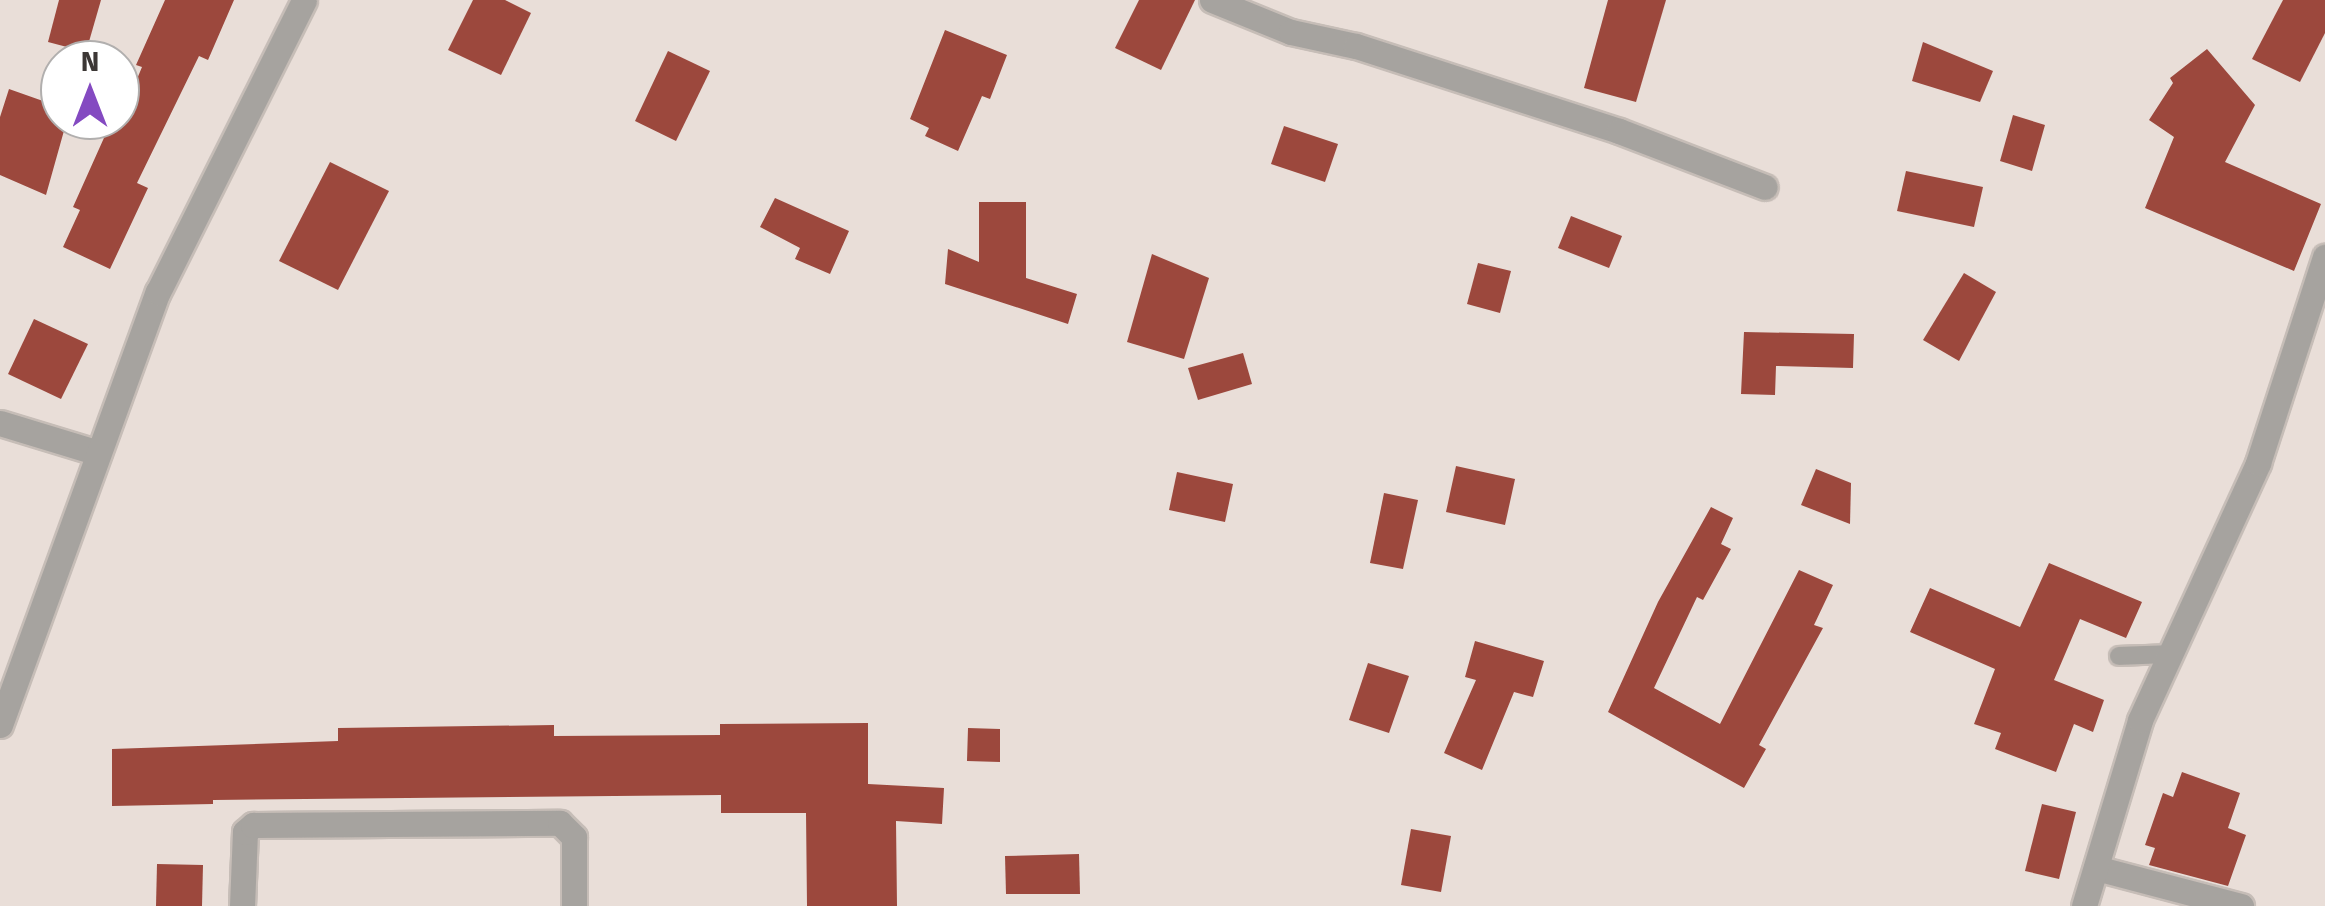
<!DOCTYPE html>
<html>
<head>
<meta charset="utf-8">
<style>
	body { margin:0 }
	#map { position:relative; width:2325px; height:906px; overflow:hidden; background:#e9ded8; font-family:"Fira Sans",sans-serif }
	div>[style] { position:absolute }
	.building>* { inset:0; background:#9c483d }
	.roads { filter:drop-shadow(2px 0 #c6bdb7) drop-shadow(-2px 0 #c6bdb7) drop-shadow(0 2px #c6bdb7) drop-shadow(0 -2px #c6bdb7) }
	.service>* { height:18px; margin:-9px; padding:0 9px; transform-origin:9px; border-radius:9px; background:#a6a39f }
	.minor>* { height:25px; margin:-12.5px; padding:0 12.5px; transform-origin:12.5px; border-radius:12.5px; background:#a6a39f }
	span { translate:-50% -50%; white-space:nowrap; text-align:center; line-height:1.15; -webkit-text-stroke:10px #fff; paint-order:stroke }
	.north { position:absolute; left:40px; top:40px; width:100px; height:100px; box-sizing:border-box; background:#fff; border:2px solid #b1afae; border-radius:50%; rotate:0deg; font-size:28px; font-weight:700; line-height:40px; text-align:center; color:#3c3735 }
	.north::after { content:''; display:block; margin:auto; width:35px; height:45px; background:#844ac1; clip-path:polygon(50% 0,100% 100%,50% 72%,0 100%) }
</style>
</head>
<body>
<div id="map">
	<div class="building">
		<i style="clip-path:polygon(59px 0,101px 0,86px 52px,48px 42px)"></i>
		<i style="clip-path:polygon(165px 0,234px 0,208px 60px,199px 56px,137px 183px,148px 188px,110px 269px,63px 247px,80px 210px,73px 207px,112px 120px,120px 120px,142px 67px,136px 65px)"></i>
		<i style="clip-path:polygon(473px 0,505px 0,531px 13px,501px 75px,448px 50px)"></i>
		<i style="clip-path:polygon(1139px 0,1195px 0,1161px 70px,1115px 48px)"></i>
		<i style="clip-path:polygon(1608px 0,1666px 0,1636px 102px,1584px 88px)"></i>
		<i style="clip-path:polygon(2283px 0,2325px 0,2325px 33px,2300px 82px,2252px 59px)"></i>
		<i style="clip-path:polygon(945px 30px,1007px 55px,990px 99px,982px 96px,958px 151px,925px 136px,929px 128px,910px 119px)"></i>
		<i style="clip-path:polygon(1923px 42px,1993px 71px,1980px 102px,1912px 81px)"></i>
		<i style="clip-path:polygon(2207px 49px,2255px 105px,2225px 162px,2321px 204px,2294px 271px,2145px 208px,2174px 137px,2149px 120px,2173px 83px,2170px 78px)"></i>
		<i style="clip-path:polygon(668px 51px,710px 71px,676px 141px,635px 121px)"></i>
		<i style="clip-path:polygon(9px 89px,60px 107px,60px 120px,67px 120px,46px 195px,0 175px,0 117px)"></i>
		<i style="clip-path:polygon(2013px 115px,2045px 125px,2032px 171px,2000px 161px)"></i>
		<i style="clip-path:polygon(1284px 126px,1338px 144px,1325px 182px,1271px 164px)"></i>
		<i style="clip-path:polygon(330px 162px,389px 191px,338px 290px,279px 261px)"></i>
		<i style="clip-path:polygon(1906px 171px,1983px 187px,1974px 227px,1897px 211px)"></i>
		<i style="clip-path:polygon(775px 198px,849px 231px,830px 274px,795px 259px,800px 248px,760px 227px)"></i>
		<i style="clip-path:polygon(979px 202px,1026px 202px,1026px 278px,1077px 294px,1068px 324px,945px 284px,948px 249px,979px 262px)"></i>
		<i style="clip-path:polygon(1571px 216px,1622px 236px,1609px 268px,1558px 248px)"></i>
		<i style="clip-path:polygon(1152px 254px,1209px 278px,1184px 359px,1127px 342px)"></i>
		<i style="clip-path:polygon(1478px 263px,1511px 271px,1500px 313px,1467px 304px)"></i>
		<i style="clip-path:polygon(1964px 273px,1996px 292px,1959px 361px,1923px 340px)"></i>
		<i style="clip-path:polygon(34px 319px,88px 344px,61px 399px,8px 374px)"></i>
		<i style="clip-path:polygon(1744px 332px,1854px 334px,1853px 368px,1776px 366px,1775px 395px,1741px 394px)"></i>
		<i style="clip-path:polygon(1243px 353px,1252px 384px,1198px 400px,1188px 368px)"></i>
		<i style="clip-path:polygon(1456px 466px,1515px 479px,1505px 525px,1446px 512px)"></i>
		<i style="clip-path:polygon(1816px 469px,1851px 483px,1850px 524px,1801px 505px)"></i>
		<i style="clip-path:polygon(1177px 472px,1233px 484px,1225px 522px,1169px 510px)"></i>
		<i style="clip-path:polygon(1384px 493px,1418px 500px,1403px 569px,1370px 563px)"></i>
		<i style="clip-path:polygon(1711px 507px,1733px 518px,1721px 544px,1731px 549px,1703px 600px,1697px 597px,1654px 688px,1720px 724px,1799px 570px,1833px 585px,1814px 625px,1823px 628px,1759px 745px,1766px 749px,1744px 788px,1608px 712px,1658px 602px)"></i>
		<i style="clip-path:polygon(2049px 563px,2142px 602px,2126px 638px,2080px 619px,2054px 680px,2104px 700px,2093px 732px,2074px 724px,2056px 772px,1995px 749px,2001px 733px,1974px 724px,1995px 669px,1910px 632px,1930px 588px,2020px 627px)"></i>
		<i style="clip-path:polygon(1475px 641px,1544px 661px,1533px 697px,1514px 692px,1482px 770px,1444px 753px,1476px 680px,1465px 677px)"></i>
		<i style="clip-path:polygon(1368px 663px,1409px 676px,1389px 733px,1349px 720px)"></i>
		<i style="clip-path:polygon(868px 723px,868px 784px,944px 788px,942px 824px,896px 821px,897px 906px,807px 906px,806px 813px,721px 813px,721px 795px,213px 800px,213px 804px,112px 806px,112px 749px,338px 741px,338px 728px,554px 725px,554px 736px,720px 735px,720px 724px)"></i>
		<i style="clip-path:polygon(968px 728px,1000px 729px,1000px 762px,967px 761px)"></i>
		<i style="clip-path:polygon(2182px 772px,2240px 793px,2228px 828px,2246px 835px,2228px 886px,2149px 865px,2155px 848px,2145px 845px,2163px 793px,2173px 797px)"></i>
		<i style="clip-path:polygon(2042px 804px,2076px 812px,2059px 879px,2025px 871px)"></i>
		<i style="clip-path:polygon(1411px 829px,1451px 836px,1441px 892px,1401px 885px)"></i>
		<i style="clip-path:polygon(1079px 854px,1080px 894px,1006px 894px,1005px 856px)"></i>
		<i style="clip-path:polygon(157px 864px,203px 865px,202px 906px,156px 906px)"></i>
	</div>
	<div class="roads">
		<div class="service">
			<i style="left:2119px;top:656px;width:53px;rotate:-2.2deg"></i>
		</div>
		<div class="minor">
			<i style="left:1212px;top:0;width:85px;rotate:22.1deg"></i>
			<i style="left:1291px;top:32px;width:66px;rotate:12.2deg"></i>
			<i style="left:1356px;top:46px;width:276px;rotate:17.9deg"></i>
			<i style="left:1619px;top:131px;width:156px;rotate:21deg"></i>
			<i style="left:0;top:423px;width:103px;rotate:16.9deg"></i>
			<i style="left:0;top:725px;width:461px;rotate:-70deg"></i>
			<i style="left:158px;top:292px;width:326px;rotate:-63.4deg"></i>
			<i style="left:2096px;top:868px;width:150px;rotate:14.7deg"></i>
			<i style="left:242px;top:906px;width:74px;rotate:-87.7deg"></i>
			<i style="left:245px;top:832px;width:11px;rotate:-41deg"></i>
			<i style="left:253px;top:825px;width:307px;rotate:-0.4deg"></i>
			<i style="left:560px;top:823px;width:20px;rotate:45deg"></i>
			<i style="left:574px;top:837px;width:69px;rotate:90deg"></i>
			<i style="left:2084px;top:906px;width:194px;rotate:-73.2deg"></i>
			<i style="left:2140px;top:720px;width:283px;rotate:-65.3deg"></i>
			<i style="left:2258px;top:463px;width:217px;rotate:-72deg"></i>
		</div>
	</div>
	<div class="north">N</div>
</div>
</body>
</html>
